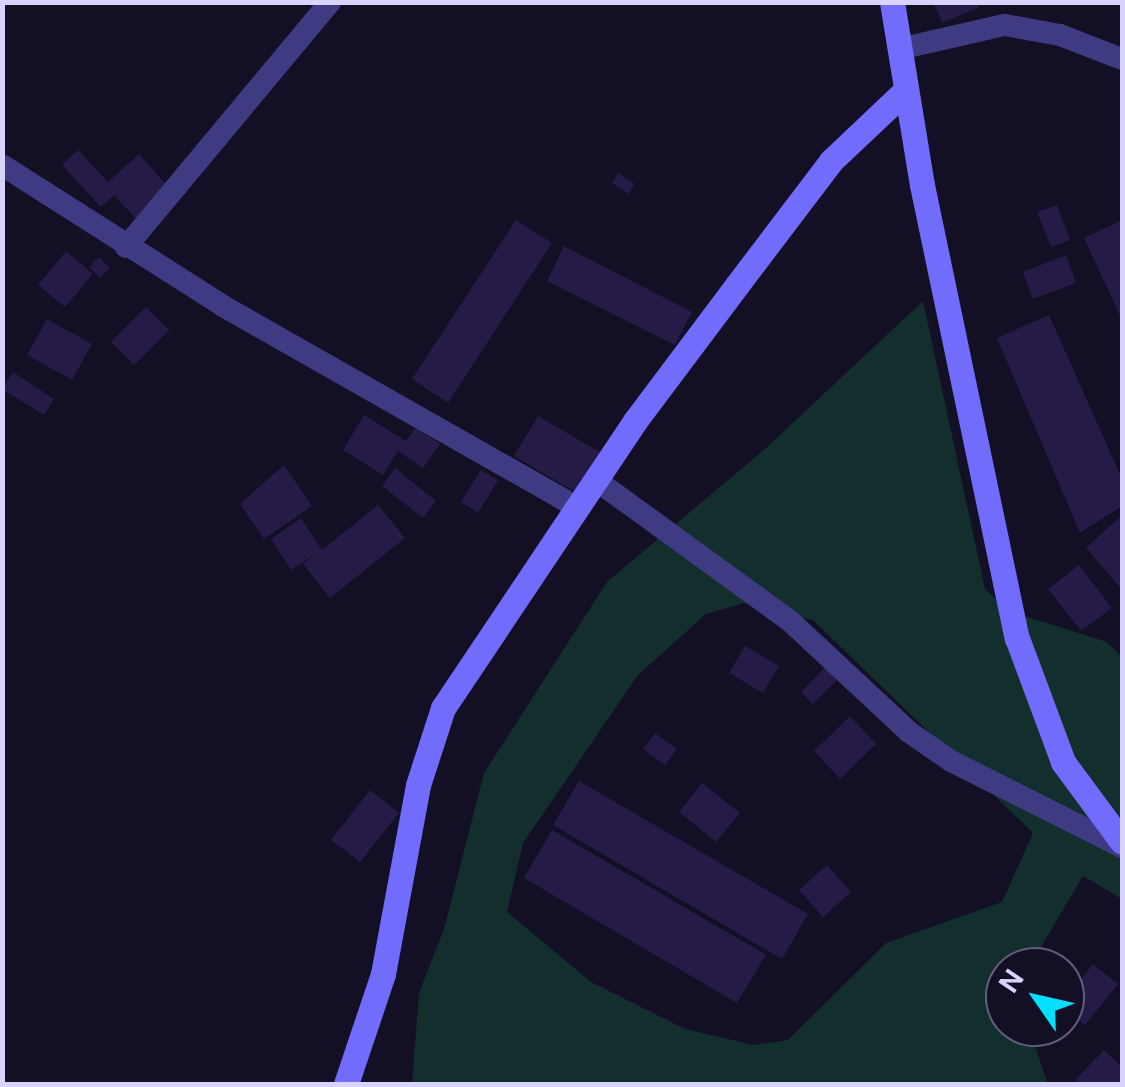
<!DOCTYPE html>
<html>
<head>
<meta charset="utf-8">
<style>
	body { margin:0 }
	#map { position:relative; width:1125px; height:1087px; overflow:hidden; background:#130f25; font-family:"DM Sans",sans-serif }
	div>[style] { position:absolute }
	.green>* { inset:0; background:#122f2e }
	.building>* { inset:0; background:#251b46 }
	.street>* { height:22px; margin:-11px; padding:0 11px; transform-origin:11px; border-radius:11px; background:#3e3b83 }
	.secondary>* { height:25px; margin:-12.5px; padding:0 12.5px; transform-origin:12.5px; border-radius:12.5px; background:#726cfd }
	span { translate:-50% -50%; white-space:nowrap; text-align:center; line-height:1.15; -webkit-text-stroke:10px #130f25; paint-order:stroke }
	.frame { position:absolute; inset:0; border:5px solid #d9d4fe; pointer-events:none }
	.north { position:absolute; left:985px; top:947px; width:100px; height:100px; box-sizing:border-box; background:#130f25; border:2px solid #625e7c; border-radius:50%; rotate:304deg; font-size:28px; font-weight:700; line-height:40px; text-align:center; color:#d9d4fe }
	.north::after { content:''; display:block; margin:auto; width:35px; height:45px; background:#04dffb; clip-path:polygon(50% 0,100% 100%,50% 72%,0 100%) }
</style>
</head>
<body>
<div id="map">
	<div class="green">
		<i style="clip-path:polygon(evenodd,923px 301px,985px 589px,1009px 611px,1107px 642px,1122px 657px,1122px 899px,1083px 876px,1029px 967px,1005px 967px,1005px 1027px,1028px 1027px,1048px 1084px,412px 1084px,419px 993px,444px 929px,484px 773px,607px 582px,766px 448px,923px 301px,744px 603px,813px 620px,1033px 833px,1002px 902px,886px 943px,788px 1040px,754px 1045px,685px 1029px,591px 982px,507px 912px,523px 843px,638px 675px,706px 614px,744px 603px)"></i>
	</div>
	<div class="building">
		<i style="clip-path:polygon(933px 2px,978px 2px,979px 7px,942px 23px)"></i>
		<i style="clip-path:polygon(78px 150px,108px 182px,139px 154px,172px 191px,138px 221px,114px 195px,101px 207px,62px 165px)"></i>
		<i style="clip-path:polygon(618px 173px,635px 184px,628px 194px,612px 183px)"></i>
		<i style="clip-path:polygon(1057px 205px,1070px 240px,1051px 247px,1037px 212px)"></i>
		<i style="clip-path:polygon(516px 220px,552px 243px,448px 403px,412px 379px)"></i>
		<i style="clip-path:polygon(1122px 220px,1122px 320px,1084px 238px)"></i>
		<i style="clip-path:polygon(564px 246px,692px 312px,675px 345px,547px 281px)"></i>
		<i style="clip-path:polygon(66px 251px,93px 274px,65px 307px,38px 285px)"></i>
		<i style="clip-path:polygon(1066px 255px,1076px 283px,1033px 299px,1023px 272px)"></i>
		<i style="clip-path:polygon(99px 257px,110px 268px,100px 278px,89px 267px)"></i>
		<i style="clip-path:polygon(146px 307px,169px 330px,134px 365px,111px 342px)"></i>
		<i style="clip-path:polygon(1049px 315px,1122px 479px,1122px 506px,1080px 533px,997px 338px)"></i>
		<i style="clip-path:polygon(47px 319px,92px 344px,72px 380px,27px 355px)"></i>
		<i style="clip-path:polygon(13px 372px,54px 399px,44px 415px,2px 389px)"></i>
		<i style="clip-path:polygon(364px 415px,406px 441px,416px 427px,440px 444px,423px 468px,398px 451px,383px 475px,343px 450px)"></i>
		<i style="clip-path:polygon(538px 416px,603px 454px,579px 494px,514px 456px)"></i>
		<i style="clip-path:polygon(284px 465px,312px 506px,264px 539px,240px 504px)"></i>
		<i style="clip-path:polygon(395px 468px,436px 501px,423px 518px,382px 486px)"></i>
		<i style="clip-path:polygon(481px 470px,498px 480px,478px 513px,461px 502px)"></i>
		<i style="clip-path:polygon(378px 505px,405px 538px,330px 598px,303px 564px,318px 552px,291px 570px,271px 539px,301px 518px,322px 550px)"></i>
		<i style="clip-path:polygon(1122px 515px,1122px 590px,1086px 548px)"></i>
		<i style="clip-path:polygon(1079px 565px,1112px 608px,1081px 631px,1048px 589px)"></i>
		<i style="clip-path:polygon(745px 646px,779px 666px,763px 693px,729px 673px)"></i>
		<i style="clip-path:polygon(825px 667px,838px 679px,813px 704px,801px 692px)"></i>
		<i style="clip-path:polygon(850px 716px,876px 744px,840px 779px,814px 751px)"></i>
		<i style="clip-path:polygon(655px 733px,677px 749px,665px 765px,643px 749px)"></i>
		<i style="clip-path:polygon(579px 781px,808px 914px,782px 959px,553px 825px)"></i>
		<i style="clip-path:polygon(702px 783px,740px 813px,716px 842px,679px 812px)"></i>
		<i style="clip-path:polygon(370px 790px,399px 813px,360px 862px,331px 840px)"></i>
		<i style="clip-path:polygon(552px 830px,766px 955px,737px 1003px,524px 878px)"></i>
		<i style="clip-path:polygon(827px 865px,851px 892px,823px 917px,799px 890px)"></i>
		<i style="clip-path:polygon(1093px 964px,1118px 984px,1085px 1025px,1065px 1009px,1065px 999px)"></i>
		<i style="clip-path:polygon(1104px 1050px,1122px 1067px,1122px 1084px,1080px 1084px,1075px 1080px)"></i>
	</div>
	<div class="street">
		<i style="left:899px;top:49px;width:109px;rotate:-12.8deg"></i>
		<i style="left:1005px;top:25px;width:56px;rotate:10.3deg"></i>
		<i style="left:1060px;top:35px;width:66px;rotate:21.2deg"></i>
		<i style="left:2px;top:165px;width:262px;rotate:32.5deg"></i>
		<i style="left:223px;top:306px;width:407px;rotate:29.6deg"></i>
		<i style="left:126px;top:247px;width:319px;rotate:-50.2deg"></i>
		<i style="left:596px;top:480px;width:240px;rotate:36deg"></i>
		<i style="left:790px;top:621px;width:163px;rotate:43deg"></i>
		<i style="left:909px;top:732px;width:51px;rotate:34.6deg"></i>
		<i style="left:951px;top:761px;width:191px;rotate:26.7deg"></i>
	</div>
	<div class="secondary">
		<i style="left:892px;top:2px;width:185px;rotate:80.7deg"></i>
		<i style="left:922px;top:185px;width:463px;rotate:78.2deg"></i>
		<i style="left:1017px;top:638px;width:132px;rotate:69.6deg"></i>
		<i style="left:1063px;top:762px;width:99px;rotate:53.6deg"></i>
		<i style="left:346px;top:1084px;width:116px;rotate:-71.4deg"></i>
		<i style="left:383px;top:974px;width:192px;rotate:-79.5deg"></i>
		<i style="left:418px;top:785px;width:81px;rotate:-72deg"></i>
		<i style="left:443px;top:708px;width:345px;rotate:-56.2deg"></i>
		<i style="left:635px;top:421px;width:170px;rotate:-53.1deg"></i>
		<i style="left:737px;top:285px;width:156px;rotate:-52.8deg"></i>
		<i style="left:831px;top:161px;width:102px;rotate:-43.4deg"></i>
	</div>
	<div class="frame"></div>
	<div class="north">N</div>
</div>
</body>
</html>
